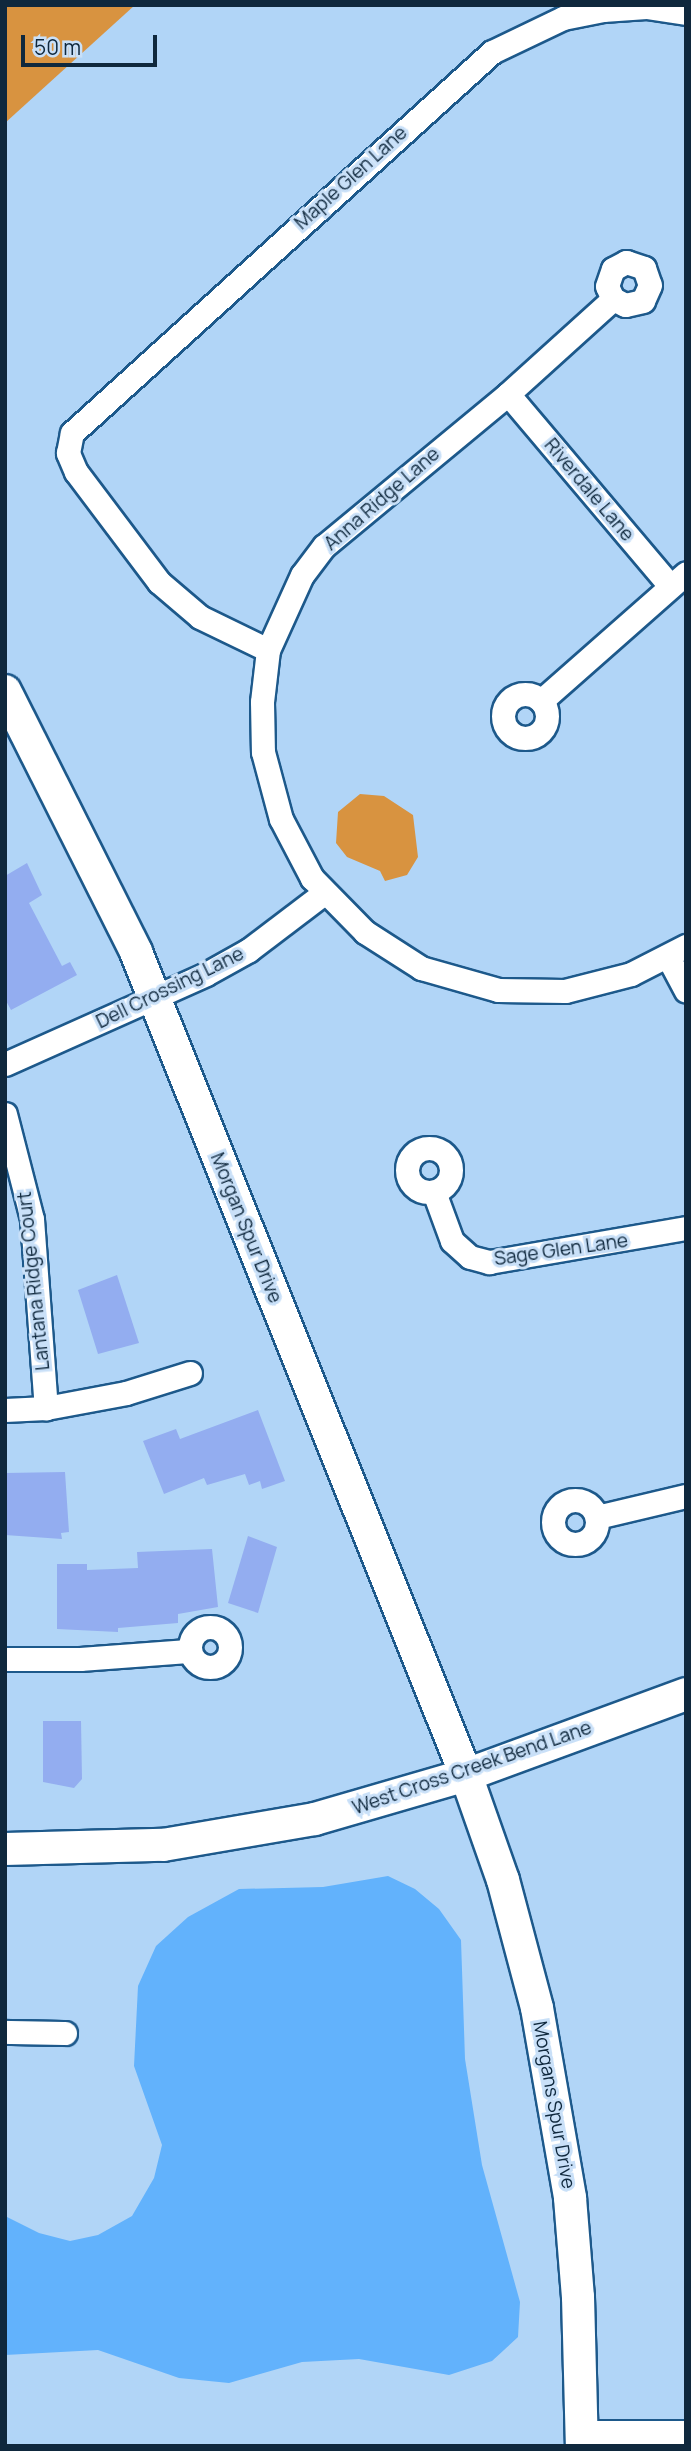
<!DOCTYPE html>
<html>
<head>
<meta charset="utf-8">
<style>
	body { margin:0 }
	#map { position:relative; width:691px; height:2451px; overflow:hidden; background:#b1d5f7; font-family:Manrope,sans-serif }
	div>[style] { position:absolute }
	.green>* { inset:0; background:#d89340 }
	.water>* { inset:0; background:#62b2fc }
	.building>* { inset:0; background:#93adf0 }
	.roads { filter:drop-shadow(2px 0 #1d598b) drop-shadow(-2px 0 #1d598b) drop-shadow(0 2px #1d598b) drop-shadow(0 -2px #1d598b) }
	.street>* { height:23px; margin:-11.5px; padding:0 11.5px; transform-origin:11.5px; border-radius:11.5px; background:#fff }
	.street>.ring { margin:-11.5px; padding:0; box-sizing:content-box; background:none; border:23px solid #fff; border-radius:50% }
	.secondary>* { height:32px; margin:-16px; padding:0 16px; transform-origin:16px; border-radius:16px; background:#fff }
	span { translate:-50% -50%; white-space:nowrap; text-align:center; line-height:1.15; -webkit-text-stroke:6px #c9e0f8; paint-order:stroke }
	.street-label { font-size:19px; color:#0f283d }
	.frame { position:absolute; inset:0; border:7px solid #0f283d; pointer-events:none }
	.scale { position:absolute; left:21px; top:35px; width:136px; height:32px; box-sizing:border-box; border:4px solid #0f283d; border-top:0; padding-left:9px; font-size:21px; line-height:24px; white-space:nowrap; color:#0f283d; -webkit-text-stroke:5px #c9e0f8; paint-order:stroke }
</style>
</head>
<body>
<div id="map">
	<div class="green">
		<i style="clip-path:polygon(5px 5px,135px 5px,5px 123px)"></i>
		<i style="clip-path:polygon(360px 794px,384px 796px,413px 815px,418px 857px,407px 875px,385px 881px,380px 871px,347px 857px,336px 843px,338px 812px)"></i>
	</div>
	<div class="water">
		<i style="clip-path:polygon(388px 1876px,415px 1889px,439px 1909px,461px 1940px,465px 2059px,482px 2165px,520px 2302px,518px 2337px,492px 2361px,449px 2375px,359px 2359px,302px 2362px,229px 2383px,179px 2378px,98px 2350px,5px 2355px,5px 2216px,39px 2233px,70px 2241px,98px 2235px,132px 2216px,154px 2178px,162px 2145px,134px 2066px,138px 1986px,156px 1946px,188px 1917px,239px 1889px,323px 1887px)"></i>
	</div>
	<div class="building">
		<i style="clip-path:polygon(27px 863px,42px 895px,29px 903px,62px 966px,70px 962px,77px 975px,11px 1010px,5px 999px,5px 876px)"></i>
		<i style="clip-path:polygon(117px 1275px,139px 1343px,98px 1354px,78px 1290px)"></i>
		<i style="clip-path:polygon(258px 1410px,285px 1481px,262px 1489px,260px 1481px,249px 1485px,245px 1474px,207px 1485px,204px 1478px,164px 1494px,143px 1441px,176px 1429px,180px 1439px)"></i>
		<i style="clip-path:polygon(65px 1472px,69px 1532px,61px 1533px,62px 1539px,5px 1535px,5px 1473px)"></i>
		<i style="clip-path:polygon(248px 1536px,277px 1547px,258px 1613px,228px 1603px)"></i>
		<i style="clip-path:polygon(212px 1549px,218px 1607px,178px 1614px,178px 1623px,118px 1628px,118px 1632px,57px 1629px,57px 1564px,87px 1564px,87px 1570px,138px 1568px,137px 1552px)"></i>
		<i style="clip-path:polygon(43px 1721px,81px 1721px,82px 1779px,74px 1788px,43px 1782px)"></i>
	</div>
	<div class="roads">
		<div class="street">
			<i style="left:613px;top:299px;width:14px;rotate:-115deg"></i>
			<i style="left:607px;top:286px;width:18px;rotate:-71deg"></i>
			<i style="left:613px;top:269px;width:15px;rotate:-28deg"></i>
			<i style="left:626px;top:262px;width:19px;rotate:18deg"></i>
			<i style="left:644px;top:268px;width:18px;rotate:71deg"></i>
			<i style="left:650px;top:285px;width:17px;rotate:114deg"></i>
			<i style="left:643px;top:301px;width:18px;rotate:167deg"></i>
			<i style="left:625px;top:305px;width:13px;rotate:-153deg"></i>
			<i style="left:613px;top:299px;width:142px;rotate:137.9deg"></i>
			<i style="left:508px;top:394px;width:239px;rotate:140.4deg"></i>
			<i style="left:324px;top:546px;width:36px;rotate:127deg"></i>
			<i style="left:302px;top:575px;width:82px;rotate:114.4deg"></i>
			<i style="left:268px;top:650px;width:52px;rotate:96.6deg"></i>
			<i style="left:262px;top:702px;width:50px;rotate:88.9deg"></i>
			<i style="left:263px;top:752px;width:69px;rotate:75deg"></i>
			<i style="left:281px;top:819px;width:67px;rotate:62.3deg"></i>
			<i style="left:312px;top:878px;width:76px;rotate:45.5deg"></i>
			<i style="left:365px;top:932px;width:67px;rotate:32.7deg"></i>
			<i style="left:421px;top:968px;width:80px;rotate:15.9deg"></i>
			<i style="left:498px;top:990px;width:67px;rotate:0.9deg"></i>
			<i style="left:565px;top:991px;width:68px;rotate:-14.4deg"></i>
			<i style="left:631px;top:974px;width:62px;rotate:-27deg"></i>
			<i style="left:508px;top:394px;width:251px;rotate:49.8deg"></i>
			<i style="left:268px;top:650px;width:76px;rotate:-154.1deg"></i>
			<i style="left:200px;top:617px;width:54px;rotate:-139.5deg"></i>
			<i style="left:159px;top:582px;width:138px;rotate:-127deg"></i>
			<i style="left:76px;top:472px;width:21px;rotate:-113deg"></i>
			<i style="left:68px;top:453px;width:20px;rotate:-79deg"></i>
			<i style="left:72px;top:433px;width:567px;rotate:-42.21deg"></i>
			<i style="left:492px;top:52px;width:79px;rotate:-25.6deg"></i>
			<i style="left:563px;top:18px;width:41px;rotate:-11.3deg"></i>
			<i style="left:603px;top:10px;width:43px;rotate:-4deg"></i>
			<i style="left:646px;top:7px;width:40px;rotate:8.5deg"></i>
			<i class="ring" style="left:503px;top:694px;width:21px;height:21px"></i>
			<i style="left:541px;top:701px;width:193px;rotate:-41.4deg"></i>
			<i style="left:668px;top:957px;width:38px;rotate:62deg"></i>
			<i style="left:5px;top:1064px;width:220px;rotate:-24.1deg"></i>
			<i style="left:206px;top:974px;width:49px;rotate:-29.2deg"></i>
			<i style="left:249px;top:950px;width:94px;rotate:-37.2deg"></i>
			<i style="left:5px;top:1114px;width:108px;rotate:75.6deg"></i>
			<i style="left:32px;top:1219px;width:190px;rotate:85.8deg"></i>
			<i class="ring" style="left:407px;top:1148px;width:21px;height:21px"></i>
			<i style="left:434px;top:1192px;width:52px;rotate:69.8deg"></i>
			<i style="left:452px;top:1241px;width:24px;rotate:42deg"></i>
			<i style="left:470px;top:1257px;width:20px;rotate:15deg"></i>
			<i style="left:489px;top:1262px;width:200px;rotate:-9.8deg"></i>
			<i style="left:5px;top:1410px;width:41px;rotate:-2.8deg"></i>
			<i style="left:46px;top:1408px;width:81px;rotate:-10.6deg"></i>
			<i style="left:126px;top:1393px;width:67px;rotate:-17.4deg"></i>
			<i class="ring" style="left:553px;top:1500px;width:21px;height:21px"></i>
			<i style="left:597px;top:1517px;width:91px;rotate:-13.3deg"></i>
			<i class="ring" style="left:190px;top:1627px;width:17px;height:17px"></i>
			<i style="left:5px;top:1659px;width:75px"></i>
			<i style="left:80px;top:1659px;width:108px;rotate:-4.2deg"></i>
			<i style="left:5px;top:2032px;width:60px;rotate:1deg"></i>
			<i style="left:582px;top:2432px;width:104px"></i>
		</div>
		<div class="secondary">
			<i style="left:5px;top:691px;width:292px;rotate:63.3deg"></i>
			<i style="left:136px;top:952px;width:887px;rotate:68.15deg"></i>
			<i style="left:466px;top:1775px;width:111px;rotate:70.6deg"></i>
			<i style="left:503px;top:1880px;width:132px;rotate:75.1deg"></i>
			<i style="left:537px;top:2008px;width:193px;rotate:80.1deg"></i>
			<i style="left:570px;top:2198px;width:99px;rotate:85.4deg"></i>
			<i style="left:578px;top:2297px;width:149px;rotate:88.5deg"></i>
			<i style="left:5px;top:1849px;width:158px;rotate:-1.5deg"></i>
			<i style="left:163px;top:1845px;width:154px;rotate:-9.7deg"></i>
			<i style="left:315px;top:1819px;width:157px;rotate:-16.2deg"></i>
			<i style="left:466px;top:1775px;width:234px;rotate:-20.2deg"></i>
		</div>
	</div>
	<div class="street-label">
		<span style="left:351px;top:178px;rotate:-42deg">Maple Glen Lane</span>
		<span style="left:589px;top:490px;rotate:50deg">Riverdale Lane</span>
		<span style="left:382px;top:499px;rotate:-41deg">Anna Ridge Lane</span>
		<span style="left:170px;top:988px;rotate:-26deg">Dell Crossing Lane</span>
		<span style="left:246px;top:1228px;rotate:68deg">Morgan Spur Drive</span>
		<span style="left:561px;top:1250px;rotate:-8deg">Sage Glen Lane</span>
		<span style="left:34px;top:1281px;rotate:-96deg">Lantana Ridge Court</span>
		<span style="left:472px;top:1768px;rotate:-19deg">West Cross Creek Bend Lane</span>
		<span style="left:554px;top:2105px;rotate:80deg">Morgans Spur Drive</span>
	</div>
	<div class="frame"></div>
	<div class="scale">50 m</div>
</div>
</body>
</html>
